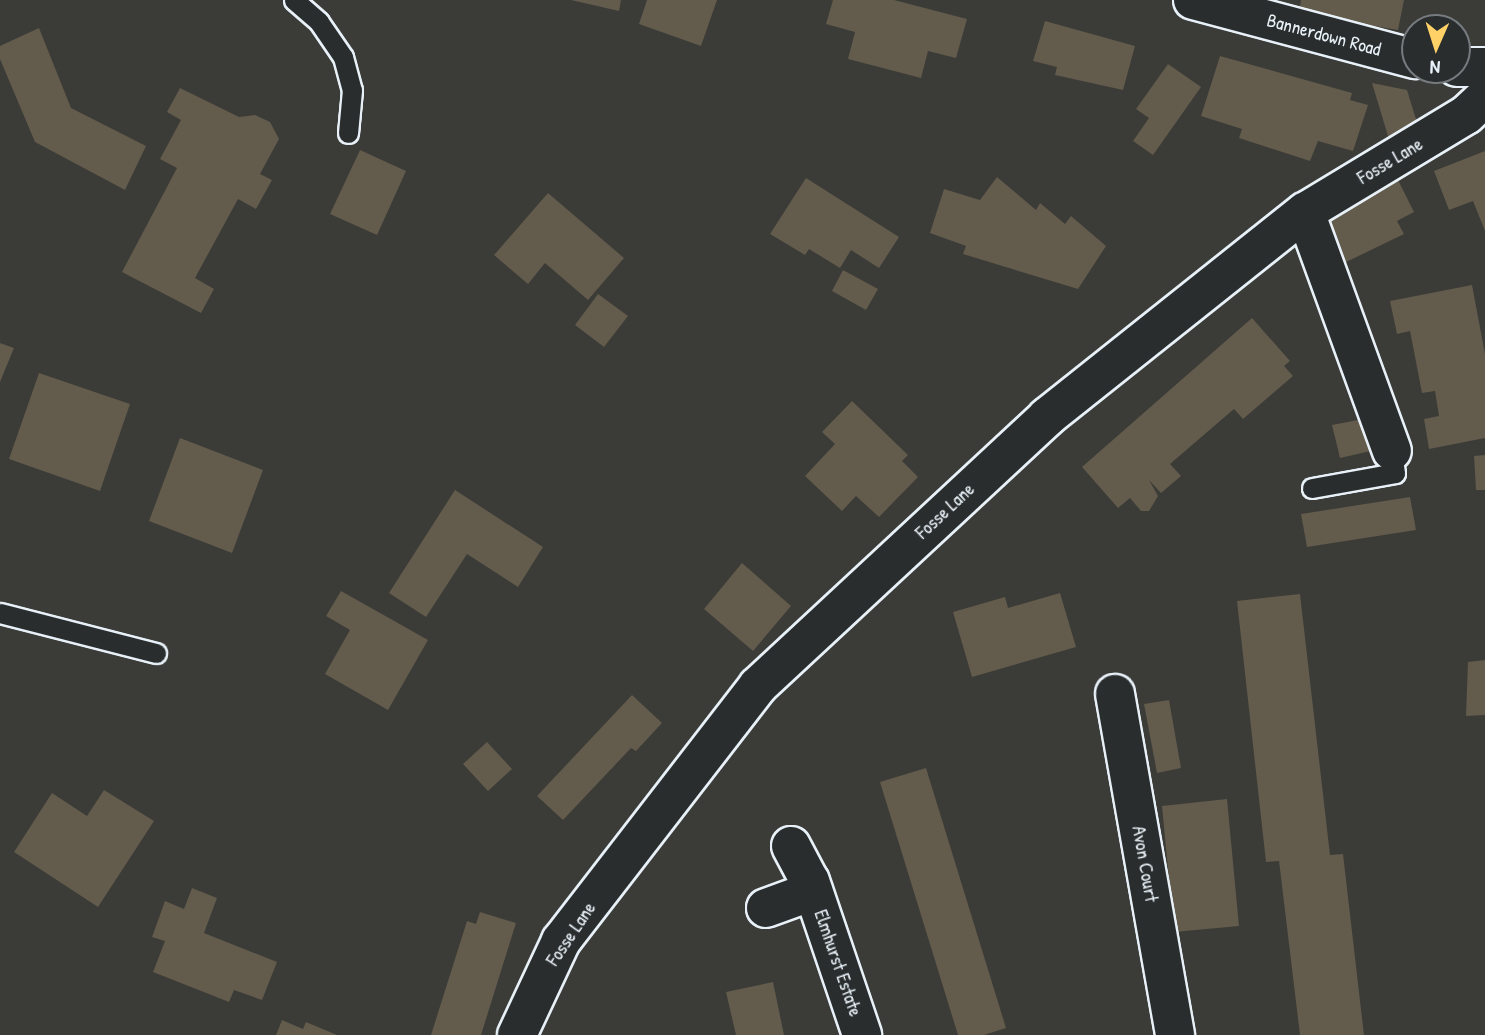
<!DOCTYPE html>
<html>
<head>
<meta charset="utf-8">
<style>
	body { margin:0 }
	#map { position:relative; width:1485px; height:1035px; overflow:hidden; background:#3b3b37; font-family:"Patrick Hand",sans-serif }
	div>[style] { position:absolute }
	.building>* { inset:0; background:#635b4c }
	.roads { filter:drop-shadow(2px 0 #e8f1f8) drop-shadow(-2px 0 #e8f1f8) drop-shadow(0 2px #e8f1f8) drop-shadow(0 -2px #e8f1f8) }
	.lane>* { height:19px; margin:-9.5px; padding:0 9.5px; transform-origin:9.5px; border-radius:9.5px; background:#2a2d2e }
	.street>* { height:38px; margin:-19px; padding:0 19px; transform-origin:19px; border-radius:19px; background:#2a2d2e }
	span { translate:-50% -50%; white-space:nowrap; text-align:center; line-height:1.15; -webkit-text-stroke:7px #2a2d2e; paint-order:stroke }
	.street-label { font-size:19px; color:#e8f1f8 }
	.north { position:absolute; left:1401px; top:14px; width:70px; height:70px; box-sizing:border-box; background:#2a2d2e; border:2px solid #767b7f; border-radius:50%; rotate:183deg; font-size:19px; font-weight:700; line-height:28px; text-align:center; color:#e8f1f8 }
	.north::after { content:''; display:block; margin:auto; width:24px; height:32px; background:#ffd166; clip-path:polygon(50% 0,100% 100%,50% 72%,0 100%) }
</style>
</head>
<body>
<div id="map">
	<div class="building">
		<i style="clip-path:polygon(571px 0,621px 0,619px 11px)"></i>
		<i style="clip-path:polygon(647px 0,717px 0,701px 46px,639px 24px)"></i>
		<i style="clip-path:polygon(833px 0,894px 0,967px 19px,956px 58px,928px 51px,921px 78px,848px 59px,855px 32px,826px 24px)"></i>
		<i style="clip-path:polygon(1301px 0,1404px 0,1398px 30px,1299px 14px)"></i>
		<i style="clip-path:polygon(1045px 21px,1135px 46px,1123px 90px,1055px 75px,1057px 67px,1033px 61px)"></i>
		<i style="clip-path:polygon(39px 28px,71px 108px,146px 146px,125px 190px,35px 142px,0 59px,0 46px)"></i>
		<i style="clip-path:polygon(1220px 56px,1352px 93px,1350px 100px,1368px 105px,1353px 151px,1318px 141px,1310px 161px,1239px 138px,1242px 129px,1201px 116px)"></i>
		<i style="clip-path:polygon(1168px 64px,1201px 87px,1153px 155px,1133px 141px,1149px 118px,1136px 109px)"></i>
		<i style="clip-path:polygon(1372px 83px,1407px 90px,1419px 129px,1391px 146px)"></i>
		<i style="clip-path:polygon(180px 88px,239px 117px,255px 115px,270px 122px,279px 139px,260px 174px,272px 180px,256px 209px,238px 199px,195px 278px,214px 289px,201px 313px,122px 272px,177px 168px,160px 159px,181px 120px,167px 112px)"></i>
		<i style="clip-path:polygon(360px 150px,406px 171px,377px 235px,330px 214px)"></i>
		<i style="clip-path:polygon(1485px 151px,1485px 231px,1473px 201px,1449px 210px,1434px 171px)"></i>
		<i style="clip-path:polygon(997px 177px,1036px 210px,1040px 203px,1065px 224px,1071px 216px,1106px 246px,1078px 289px,963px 254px,966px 246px,930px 233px,944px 189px,980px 200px)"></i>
		<i style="clip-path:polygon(806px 178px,899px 237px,879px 268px,851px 250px,840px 268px,809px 249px,805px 255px,770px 234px)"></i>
		<i style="clip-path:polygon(1398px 180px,1414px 212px,1397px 221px,1404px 234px,1344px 263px,1321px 219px)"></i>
		<i style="clip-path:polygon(548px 193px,624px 258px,588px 300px,545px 263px,528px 284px,494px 255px)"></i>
		<i style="clip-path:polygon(843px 270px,878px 289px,866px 310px,832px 291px)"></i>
		<i style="clip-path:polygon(1472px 285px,1485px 354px,1485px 438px,1429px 449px,1424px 419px,1439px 416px,1435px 391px,1422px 393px,1410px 331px,1397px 334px,1390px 301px)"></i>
		<i style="clip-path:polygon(598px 294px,628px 316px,604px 347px,575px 325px)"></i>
		<i style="clip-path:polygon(1252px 318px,1290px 361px,1284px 366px,1293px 376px,1243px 419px,1234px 409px,1170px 464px,1181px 476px,1161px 493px,1149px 480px,1158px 496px,1149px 511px,1141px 511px,1130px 498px,1118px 508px,1082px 467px)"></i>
		<i style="clip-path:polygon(0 343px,14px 348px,0 382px)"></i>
		<i style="clip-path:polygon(39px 373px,130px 404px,100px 491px,9px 459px)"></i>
		<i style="clip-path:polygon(852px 401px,908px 455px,902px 461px,918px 477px,879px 517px,856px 496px,842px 511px,805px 476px,835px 444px,822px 432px)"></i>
		<i style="clip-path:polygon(1368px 418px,1375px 450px,1340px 458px,1332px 425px)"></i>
		<i style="clip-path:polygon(180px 438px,263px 470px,232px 553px,149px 521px)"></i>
		<i style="clip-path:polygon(1485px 455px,1485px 490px,1476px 490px,1474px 456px)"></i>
		<i style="clip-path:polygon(455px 490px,543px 547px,518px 587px,467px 554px,426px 617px,389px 593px)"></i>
		<i style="clip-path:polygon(1410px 497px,1416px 530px,1307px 547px,1301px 514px)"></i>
		<i style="clip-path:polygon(742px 563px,791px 606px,753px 651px,704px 609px)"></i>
		<i style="clip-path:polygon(341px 591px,428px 640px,388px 710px,325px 674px,350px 630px,326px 616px)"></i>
		<i style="clip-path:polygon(1060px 593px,1076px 647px,972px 677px,953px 612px,1005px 597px,1008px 608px)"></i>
		<i style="clip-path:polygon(1300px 594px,1330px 855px,1343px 854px,1364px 1035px,1300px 1035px,1279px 861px,1266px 862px,1237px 601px)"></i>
		<i style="clip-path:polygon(1485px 660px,1485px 715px,1466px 716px,1468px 662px)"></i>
		<i style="clip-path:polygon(632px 695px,662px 723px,636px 751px,631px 748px,563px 820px,537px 796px)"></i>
		<i style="clip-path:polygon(1169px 700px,1181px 768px,1157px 773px,1144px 704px)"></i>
		<i style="clip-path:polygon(487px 742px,512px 769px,488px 791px,463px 764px)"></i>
		<i style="clip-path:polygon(926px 768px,1006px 1028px,984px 1035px,958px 1035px,880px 782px)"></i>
		<i style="clip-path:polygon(104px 790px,154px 821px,98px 907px,14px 852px,52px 793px,87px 816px)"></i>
		<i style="clip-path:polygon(1227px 799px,1239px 926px,1174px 932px,1162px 806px)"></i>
		<i style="clip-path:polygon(192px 888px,217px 898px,204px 933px,277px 962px,262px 1000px,234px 990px,229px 1002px,153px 972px,165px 941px,152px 937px,165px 901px,184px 909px)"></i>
		<i style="clip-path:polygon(480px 912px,516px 923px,481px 1035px,431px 1035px,467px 921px,476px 924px)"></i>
		<i style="clip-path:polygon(773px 982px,784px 1035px,736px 1035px,726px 992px)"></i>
		<i style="clip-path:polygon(282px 1020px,303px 1029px,306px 1022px,337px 1035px,276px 1035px)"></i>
	</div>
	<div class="roads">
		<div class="lane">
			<i style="left:294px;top:0;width:33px;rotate:41deg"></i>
			<i style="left:319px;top:22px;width:42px;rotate:55.6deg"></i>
			<i style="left:343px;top:57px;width:34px;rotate:75deg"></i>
			<i style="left:352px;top:90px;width:43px;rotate:95.3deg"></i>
			<i style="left:1312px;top:488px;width:84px;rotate:-10.2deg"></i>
			<i style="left:1395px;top:473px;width:22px;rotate:-98deg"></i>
			<i style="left:0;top:613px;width:161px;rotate:14.4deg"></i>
		</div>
		<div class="street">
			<i style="left:1193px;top:0;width:230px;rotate:14.9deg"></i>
			<i style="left:1457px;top:67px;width:28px"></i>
			<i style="left:1305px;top:212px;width:254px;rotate:70deg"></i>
			<i style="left:1115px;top:694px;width:346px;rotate:80deg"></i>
			<i style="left:791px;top:846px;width:40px;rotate:62deg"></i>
			<i style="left:810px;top:881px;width:163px;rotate:71.3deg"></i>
			<i style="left:766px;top:908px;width:50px;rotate:-19.9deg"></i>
			<i style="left:517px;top:1035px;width:104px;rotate:-64.9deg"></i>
			<i style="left:561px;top:941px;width:322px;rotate:-52.3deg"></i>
			<i style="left:758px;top:686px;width:395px;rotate:-42.9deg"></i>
			<i style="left:1047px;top:417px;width:330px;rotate:-38.5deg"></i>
			<i style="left:1305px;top:212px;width:188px;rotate:-31.1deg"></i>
			<i style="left:1466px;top:115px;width:26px;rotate:-43deg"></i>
		</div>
	</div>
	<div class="street-label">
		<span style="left:1324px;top:35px;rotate:15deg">Bannerdown Road</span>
		<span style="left:1390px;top:161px;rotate:-31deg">Fosse Lane</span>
		<span style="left:945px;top:511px;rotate:-43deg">Fosse Lane</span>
		<span style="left:1145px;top:864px;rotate:80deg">Avon Court</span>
		<span style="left:571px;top:934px;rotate:-56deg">Fosse Lane</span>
		<span style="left:838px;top:963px;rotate:71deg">Elmhurst Estate</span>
	</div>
	<div class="north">N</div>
</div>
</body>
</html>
